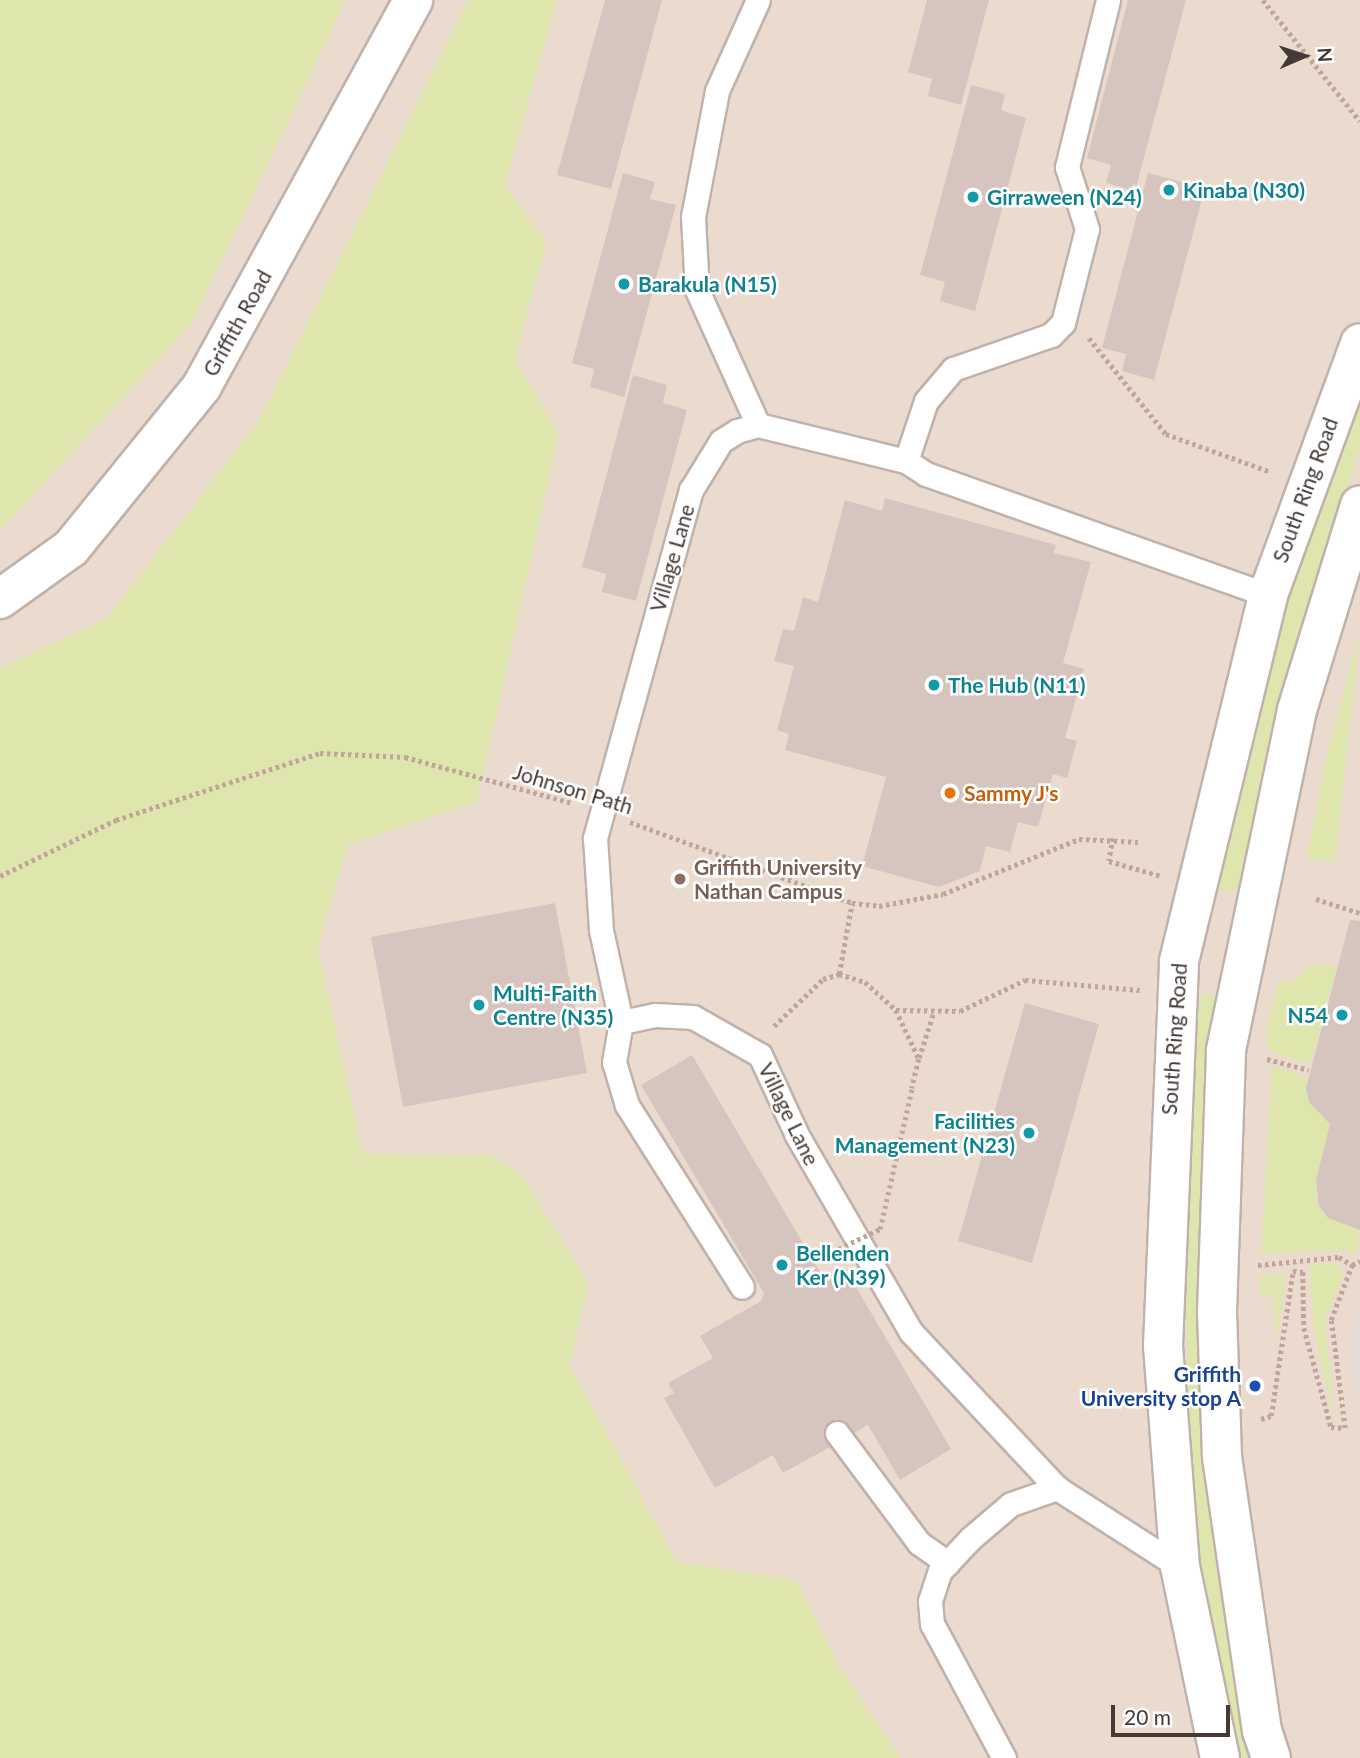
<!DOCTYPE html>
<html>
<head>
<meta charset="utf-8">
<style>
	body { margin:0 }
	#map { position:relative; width:1360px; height:1758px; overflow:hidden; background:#f2eae5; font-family:Lato,sans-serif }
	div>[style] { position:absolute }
	.education>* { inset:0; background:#ebdbcf }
	.green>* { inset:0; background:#dee6ae }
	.parking>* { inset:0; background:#e0dcda }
	.building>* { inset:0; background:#d6c5be }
	.path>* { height:4.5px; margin-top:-2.25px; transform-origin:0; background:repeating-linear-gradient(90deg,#bfa699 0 3.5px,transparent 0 7px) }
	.roads { filter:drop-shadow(2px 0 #c0b2ab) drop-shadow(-2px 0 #c0b2ab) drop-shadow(0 2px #c0b2ab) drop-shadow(0 -2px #c0b2ab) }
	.service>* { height:23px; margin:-11.5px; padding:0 11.5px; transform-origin:11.5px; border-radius:11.5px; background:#fff }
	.tertiary>* { height:38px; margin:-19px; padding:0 19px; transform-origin:19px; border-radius:19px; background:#fff }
	.path-bridge>* { height:4.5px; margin-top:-2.25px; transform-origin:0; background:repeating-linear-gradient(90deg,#bfa699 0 3.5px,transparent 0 7px) }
	.dots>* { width:19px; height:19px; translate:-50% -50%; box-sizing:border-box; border:4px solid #fff; border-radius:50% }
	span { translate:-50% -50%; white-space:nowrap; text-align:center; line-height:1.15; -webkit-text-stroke:5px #fff; paint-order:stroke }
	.culture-label { font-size:21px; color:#0d838f; font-weight:700 }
	.left { translate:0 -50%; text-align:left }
	.right { translate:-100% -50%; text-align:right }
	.street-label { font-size:21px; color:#443935 }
	.food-label { font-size:21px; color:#c56008; font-weight:700 }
	.education-label { font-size:21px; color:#785e54; font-weight:700 }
	.transit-label { font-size:21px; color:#164399; font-weight:700 }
	.north { position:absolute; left:1269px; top:21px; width:70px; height:70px; -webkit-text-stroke:5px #fff; paint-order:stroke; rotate:87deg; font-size:19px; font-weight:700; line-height:28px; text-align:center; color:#443935 }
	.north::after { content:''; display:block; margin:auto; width:24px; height:32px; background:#443935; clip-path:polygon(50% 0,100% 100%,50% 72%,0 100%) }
	.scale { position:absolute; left:1111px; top:1705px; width:119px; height:32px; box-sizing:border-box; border:4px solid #443935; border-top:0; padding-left:9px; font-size:21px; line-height:24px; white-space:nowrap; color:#443935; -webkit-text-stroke:5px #fff; paint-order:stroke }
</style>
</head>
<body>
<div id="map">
	<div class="education">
		<i style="clip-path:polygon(0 0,1360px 0,1360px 1758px,0 1758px)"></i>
	</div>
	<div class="green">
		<i style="clip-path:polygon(0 0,346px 0,190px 326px,0 530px)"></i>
		<i style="clip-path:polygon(468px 0,557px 0,505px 185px,546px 242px,515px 360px,559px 433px,477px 802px,348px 845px,318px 948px,363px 1154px,488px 1155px,520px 1172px,589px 1284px,569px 1364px,677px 1562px,796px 1580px,839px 1666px,901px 1758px,0 1758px,0 668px,108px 617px,260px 419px)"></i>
		<i style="clip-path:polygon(1360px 383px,1360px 448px,1290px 661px,1239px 889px,1224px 892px,1218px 888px,1227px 835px,1274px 633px)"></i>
		<i style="clip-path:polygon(1360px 629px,1335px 862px,1307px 858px,1326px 759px)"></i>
		<i style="clip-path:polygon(1313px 964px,1337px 967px,1311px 1063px,1271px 1052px,1265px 1036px,1278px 983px,1295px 980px)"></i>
		<i style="clip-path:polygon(1199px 994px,1223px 996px,1215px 1088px,1260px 1758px,1237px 1758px,1196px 1540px,1183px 1273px)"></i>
		<i style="clip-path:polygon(1272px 1066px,1307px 1077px,1309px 1102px,1330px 1122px,1316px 1198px,1328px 1218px,1360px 1229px,1356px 1255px,1337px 1249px,1261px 1254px)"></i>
		<i style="clip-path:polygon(1336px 1263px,1344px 1273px,1325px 1320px,1334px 1419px,1313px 1326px,1310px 1264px)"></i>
		<i style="clip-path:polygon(1286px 1274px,1277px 1342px,1273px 1295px,1260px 1296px,1260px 1276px)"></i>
	</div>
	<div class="parking">
		<i style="clip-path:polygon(1360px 1299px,1360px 1401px,1353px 1355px)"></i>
	</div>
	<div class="building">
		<i style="clip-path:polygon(605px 0,662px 0,611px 189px,557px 175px)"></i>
		<i style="clip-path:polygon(927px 0,989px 0,961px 105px,928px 96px,932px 79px,908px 72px)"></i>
		<i style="clip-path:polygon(1128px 0,1186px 0,1135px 191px,1106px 183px,1111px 165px,1087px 158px)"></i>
		<i style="clip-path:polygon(971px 85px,1005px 94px,1001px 110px,1026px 118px,975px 311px,940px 301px,945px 282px,920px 275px)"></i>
		<i style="clip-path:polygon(623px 173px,655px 182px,650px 199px,676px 205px,624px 397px,590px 387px,594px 369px,572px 363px)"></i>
		<i style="clip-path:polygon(1148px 173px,1205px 188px,1154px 380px,1122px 371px,1126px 354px,1102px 348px)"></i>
		<i style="clip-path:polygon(633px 375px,667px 385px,663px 403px,687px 410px,636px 601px,602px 592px,606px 574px,582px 567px)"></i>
		<i style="clip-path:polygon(885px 498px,1056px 545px,1054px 553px,1091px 562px,1063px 663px,1084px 669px,1065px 738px,1077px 741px,1067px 778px,1053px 774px,1038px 827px,1018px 822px,1010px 852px,986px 846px,980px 871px,939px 887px,862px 866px,886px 777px,785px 750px,789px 734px,777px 730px,794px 666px,774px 661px,783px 629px,794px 631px,803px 597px,818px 602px,845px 500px,882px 511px)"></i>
		<i style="clip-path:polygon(555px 903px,587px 1073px,403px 1107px,371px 937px)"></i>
		<i style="clip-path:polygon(1350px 920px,1360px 921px,1360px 1230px,1328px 1218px,1319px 1206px,1316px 1180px,1330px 1124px,1309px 1102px,1306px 1088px)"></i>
		<i style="clip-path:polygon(1025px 1003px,1099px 1024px,1032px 1263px,958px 1241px)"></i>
		<i style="clip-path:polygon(692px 1055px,826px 1282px,846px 1270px,951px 1449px,900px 1480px,868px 1425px,854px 1433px,836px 1419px,824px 1428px,830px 1447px,783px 1473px,773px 1455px,715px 1488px,664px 1398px,674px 1393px,668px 1383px,713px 1358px,700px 1336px,761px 1301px,764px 1293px,641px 1085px)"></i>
	</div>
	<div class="path">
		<i style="left:1263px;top:0;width:155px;rotate:51.3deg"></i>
		<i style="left:1089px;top:338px;width:123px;rotate:51.3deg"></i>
		<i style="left:1166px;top:434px;width:112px;rotate:19.9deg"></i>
		<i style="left:630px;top:822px;width:236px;rotate:20deg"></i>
		<i style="left:852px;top:903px;width:27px;rotate:6deg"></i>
		<i style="left:879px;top:906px;width:65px;rotate:-10.6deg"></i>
		<i style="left:943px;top:894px;width:147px;rotate:-22deg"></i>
		<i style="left:1079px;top:839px;width:59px;rotate:2.9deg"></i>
		<i style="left:1113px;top:838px;width:23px;rotate:100deg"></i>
		<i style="left:1109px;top:861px;width:54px;rotate:16.1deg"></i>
		<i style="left:0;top:876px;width:129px;rotate:-25.8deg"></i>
		<i style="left:116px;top:820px;width:215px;rotate:-18.2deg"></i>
		<i style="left:320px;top:753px;width:85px;rotate:2.7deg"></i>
		<i style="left:405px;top:757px;width:173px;rotate:15.4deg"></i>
		<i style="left:1316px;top:899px;width:46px;rotate:17.7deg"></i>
		<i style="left:839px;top:974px;width:27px;rotate:17deg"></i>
		<i style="left:865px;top:982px;width:42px;rotate:42.1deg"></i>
		<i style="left:896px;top:1010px;width:54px;rotate:64.9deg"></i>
		<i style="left:919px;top:1059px;width:30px;rotate:104deg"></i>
		<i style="left:896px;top:1010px;width:64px;rotate:0.9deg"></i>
		<i style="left:960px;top:1011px;width:72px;rotate:-25.5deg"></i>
		<i style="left:1025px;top:980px;width:115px;rotate:5deg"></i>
		<i style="left:774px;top:1026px;width:68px;rotate:-43.8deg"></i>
		<i style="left:823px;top:979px;width:17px;rotate:-17deg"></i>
		<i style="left:839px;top:974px;width:72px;rotate:-79.6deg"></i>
		<i style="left:919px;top:1058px;width:46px;rotate:-72.3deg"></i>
		<i style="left:1267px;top:1059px;width:43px;rotate:14.7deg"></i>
		<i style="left:1258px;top:1265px;width:81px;rotate:-5.6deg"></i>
		<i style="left:1339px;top:1257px;width:15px;rotate:32deg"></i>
		<i style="left:1261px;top:1419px;width:10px;rotate:-17deg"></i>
		<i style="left:1271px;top:1416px;width:147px;rotate:-81.4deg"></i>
		<i style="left:1293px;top:1271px;width:10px;rotate:6deg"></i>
		<i style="left:1303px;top:1272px;width:56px;rotate:89deg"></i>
		<i style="left:1304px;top:1328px;width:103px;rotate:74.7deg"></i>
		<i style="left:1331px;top:1427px;width:14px;rotate:4deg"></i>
		<i style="left:1345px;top:1428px;width:109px;rotate:-97.4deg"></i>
		<i style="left:1331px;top:1320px;width:59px;rotate:-69.1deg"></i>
		<i style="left:1352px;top:1265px;width:9px;rotate:-27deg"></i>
	</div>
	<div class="roads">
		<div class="service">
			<i style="left:758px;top:0;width:100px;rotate:114.3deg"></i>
			<i style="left:717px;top:91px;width:128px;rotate:100.8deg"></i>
			<i style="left:693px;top:217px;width:73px;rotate:86.9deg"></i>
			<i style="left:697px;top:290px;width:148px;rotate:65.7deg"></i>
			<i style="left:906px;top:461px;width:63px;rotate:-71.6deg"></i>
			<i style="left:926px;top:401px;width:42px;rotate:-49.8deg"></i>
			<i style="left:953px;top:369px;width:104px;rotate:-19.1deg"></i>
			<i style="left:1051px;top:335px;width:17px;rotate:-45deg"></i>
			<i style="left:1063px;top:323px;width:97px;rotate:-75.7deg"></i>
			<i style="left:1087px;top:229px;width:65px;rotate:-107.9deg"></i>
			<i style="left:1067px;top:167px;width:172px;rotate:-76.2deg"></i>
			<i style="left:621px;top:1022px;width:41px;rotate:99.9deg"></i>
			<i style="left:614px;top:1062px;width:45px;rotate:73.2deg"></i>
			<i style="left:627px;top:1105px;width:215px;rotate:57.7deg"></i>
			<i style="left:837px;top:1433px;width:137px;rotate:53.3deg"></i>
			<i style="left:919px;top:1543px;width:35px;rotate:35deg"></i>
			<i style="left:1180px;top:1567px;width:146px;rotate:-147.3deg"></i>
			<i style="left:1057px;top:1488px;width:214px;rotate:-133.1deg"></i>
			<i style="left:911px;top:1332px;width:228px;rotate:-120.1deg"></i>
			<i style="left:797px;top:1135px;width:88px;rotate:-114.8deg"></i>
			<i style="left:760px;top:1055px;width:77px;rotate:-150.4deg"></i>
			<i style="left:693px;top:1017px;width:38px;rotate:-177deg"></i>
			<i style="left:655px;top:1015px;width:35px;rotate:168deg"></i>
			<i style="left:621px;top:1022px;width:94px;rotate:-102.3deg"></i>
			<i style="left:601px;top:930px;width:92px;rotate:-93.7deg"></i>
			<i style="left:595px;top:838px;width:361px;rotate:-74.6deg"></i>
			<i style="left:691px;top:490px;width:57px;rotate:-58.5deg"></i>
			<i style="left:721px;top:441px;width:19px;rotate:-32deg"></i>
			<i style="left:737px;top:431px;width:22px;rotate:-16deg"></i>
			<i style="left:758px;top:425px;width:152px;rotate:13.7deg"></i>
			<i style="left:906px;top:461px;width:24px;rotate:33deg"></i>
			<i style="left:926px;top:474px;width:363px;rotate:19.5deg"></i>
			<i style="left:1004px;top:1758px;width:152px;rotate:-118.2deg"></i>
			<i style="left:932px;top:1624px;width:23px;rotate:-95deg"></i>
			<i style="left:930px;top:1601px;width:32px;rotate:-72deg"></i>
			<i style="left:940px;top:1571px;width:45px;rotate:-46.8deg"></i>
			<i style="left:971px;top:1538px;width:52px;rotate:-40.4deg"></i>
			<i style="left:1011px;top:1504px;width:49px;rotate:-19.2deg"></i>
		</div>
		<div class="tertiary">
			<i style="left:0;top:599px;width:87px;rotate:-35.7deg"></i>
			<i style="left:71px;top:548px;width:208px;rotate:-51deg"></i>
			<i style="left:202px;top:386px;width:440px;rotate:-61.3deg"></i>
			<i style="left:1220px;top:1758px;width:195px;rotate:-101.8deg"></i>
			<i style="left:1180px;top:1567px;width:222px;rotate:-94.4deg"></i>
			<i style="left:1163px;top:1346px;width:385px;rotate:-87.6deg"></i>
			<i style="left:1179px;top:961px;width:377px;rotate:-76.3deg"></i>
			<i style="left:1268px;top:595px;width:268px;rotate:-69.9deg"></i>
			<i style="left:1271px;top:1758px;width:28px;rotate:-108deg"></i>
			<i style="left:1262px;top:1731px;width:278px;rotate:-98.3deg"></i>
			<i style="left:1222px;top:1456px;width:145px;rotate:-92deg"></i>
			<i style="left:1217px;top:1311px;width:261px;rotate:-88deg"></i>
			<i style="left:1226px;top:1050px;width:347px;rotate:-78.2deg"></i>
			<i style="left:1297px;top:710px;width:214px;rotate:-72.9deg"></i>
		</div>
	</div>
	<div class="path-bridge">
		<i style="left:813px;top:1261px;width:74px;rotate:-25.5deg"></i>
		<i style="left:880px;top:1229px;width:145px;rotate:-77.2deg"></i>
	</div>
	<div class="dots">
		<i style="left:1169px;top:190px;background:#0f9aa8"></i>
		<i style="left:973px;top:197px;background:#0f9aa8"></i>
		<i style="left:624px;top:284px;background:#0f9aa8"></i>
		<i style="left:934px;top:685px;background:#0f9aa8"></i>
		<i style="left:950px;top:793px;background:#e8710a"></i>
		<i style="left:680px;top:879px;background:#8d6e63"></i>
		<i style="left:479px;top:1005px;background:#0f9aa8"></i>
		<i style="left:1342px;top:1015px;background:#0f9aa8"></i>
		<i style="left:1029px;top:1133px;background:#0f9aa8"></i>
		<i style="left:782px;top:1265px;background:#0f9aa8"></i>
		<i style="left:1255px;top:1386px;background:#1a4fb4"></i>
	</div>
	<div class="culture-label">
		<span class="left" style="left:1183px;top:190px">Kinaba (N30)</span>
		<span class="left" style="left:987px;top:197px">Girraween (N24)</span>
		<span class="left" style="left:638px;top:284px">Barakula (N15)</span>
		<span class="left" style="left:948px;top:685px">The Hub (N11)</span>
		<span class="left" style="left:493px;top:1005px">Multi-Faith<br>Centre (N35)</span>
		<span class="right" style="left:1328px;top:1015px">N54</span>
		<span class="right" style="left:1015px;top:1133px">Facilities<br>Management (N23)</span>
		<span class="left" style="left:796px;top:1265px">Bellenden<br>Ker (N39)</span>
	</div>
	<div class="street-label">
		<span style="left:237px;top:323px;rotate:-61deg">Griffith Road</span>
		<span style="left:1305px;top:490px;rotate:-70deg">South Ring Road</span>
		<span style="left:672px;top:558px;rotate:-74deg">Village Lane</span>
		<span style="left:573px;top:789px;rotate:17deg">Johnson Path</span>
		<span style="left:1174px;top:1039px;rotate:-86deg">South Ring Road</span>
		<span style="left:789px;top:1114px;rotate:64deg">Village Lane</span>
	</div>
	<div class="food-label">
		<span class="left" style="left:964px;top:793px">Sammy J's</span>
	</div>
	<div class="education-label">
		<span class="left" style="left:694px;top:879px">Griffith University<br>Nathan Campus</span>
	</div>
	<div class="transit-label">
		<span class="right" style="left:1241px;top:1386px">Griffith<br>University stop A</span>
	</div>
	<div class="north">N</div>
	<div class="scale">20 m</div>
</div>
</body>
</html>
